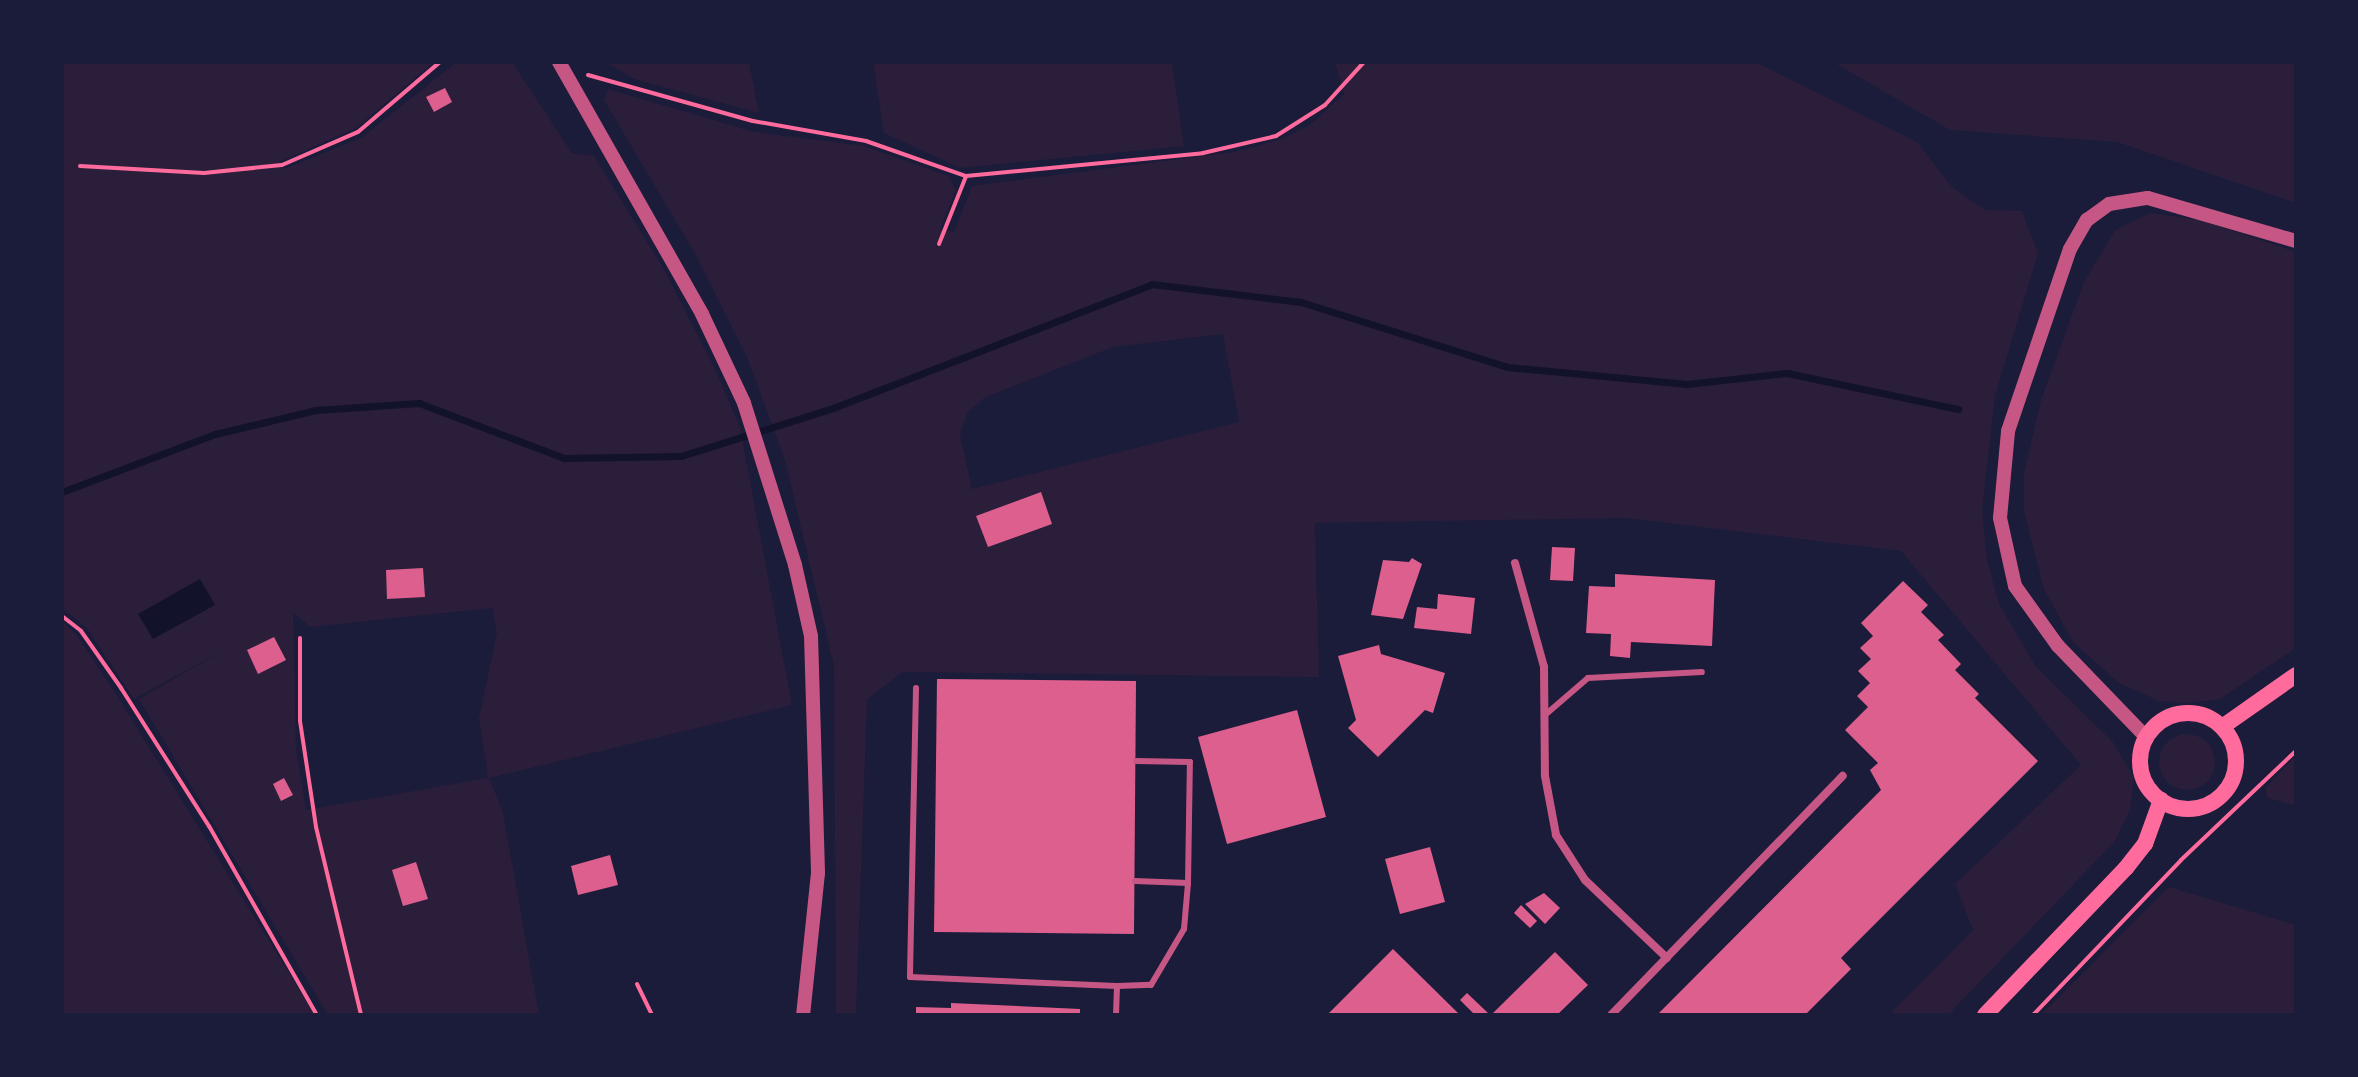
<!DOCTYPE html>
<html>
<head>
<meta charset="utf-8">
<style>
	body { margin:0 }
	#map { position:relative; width:2358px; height:1077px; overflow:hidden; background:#1b1b3a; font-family:Spectral,serif }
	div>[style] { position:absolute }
	.green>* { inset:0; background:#2a1e3b }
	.round { border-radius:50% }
	.water>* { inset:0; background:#12122b }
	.stream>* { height:7px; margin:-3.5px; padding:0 3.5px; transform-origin:3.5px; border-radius:3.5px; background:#12122b }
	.building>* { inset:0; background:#dd5f8e }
	.path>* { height:4px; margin:-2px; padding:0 2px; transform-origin:2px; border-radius:2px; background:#ff6b9d }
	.service>* { height:6px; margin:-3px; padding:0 3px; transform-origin:3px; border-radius:3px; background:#c65784 }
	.minor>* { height:8px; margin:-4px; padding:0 4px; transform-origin:4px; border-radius:4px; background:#c65784 }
	.tertiary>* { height:14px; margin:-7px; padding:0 7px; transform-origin:7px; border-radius:7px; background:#c65784 }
	.secondary>* { height:16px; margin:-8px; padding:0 8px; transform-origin:8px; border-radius:8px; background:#ff6b9d }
	.secondary>.ring { margin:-8px; padding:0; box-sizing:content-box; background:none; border:16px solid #ff6b9d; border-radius:50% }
	span { translate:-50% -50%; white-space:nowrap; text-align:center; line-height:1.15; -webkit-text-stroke:8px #1b1b3a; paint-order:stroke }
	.frame { position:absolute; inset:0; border:64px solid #1b1b3a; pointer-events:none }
</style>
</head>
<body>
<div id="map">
	<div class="green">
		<i style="clip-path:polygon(evenodd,62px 62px,434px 62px,356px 128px,279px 162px,284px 169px,361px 138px,457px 62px,512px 62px,572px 153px,594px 156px,665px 271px,714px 367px,740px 427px,792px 705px,489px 778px,503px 812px,539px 1015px,328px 1015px,139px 699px,227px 648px,134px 699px,87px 628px,62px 608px,62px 62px,492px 608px,497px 633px,479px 718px,488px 778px,306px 810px,296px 749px,293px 612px,310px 627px,492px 608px)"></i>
		<i style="clip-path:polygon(581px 62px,749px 62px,759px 113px,634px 79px,611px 65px)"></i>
		<i style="clip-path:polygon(873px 62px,1172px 62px,1184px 146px,960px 168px,884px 133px)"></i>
		<i style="clip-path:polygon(evenodd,1335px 62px,1755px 62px,1917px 142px,1951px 186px,1985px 210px,2022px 211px,2038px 253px,1995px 396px,1982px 510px,1987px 560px,1999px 604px,2036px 667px,2113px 742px,2134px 778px,2130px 810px,2115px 841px,1948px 1015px,1889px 1015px,1973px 930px,1955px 884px,2081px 765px,1901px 551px,1627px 518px,1315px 523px,1319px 677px,902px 672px,867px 700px,856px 1015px,836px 1015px,834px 666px,785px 460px,747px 357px,694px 252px,604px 100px,608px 89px,754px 132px,864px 146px,948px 176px,956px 190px,940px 229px,954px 232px,972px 186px,1234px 152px,1282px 139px,1311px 124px,1344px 94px,1335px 62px,1223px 334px,1239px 422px,972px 489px,960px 434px,968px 412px,984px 398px,1113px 347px,1223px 334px)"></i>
		<i style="clip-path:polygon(1833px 62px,2296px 62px,2296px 203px,2117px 142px,1950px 130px)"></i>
		<i style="clip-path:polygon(2150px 213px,2200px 220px,2296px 252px,2296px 648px,2220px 699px,2189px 703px,2159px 701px,2119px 683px,2073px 642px,2044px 589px,2024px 512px,2024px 473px,2041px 400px,2084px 282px,2115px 230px)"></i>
		<i style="clip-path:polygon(62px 622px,76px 634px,121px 702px,315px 1015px,62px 1015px)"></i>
		<i class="round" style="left:2159px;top:734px;width:56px;height:56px"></i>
		<i style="clip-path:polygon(2296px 755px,2296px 806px,2268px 798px,2265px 788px)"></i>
		<i style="clip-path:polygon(2169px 887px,2296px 925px,2296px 1015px,2041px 1015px)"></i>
	</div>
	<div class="water">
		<i style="clip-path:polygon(200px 579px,215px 605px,153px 639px,138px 614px)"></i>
	</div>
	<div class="stream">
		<i style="left:62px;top:492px;width:164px;rotate:-20.8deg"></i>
		<i style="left:215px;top:434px;width:104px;rotate:-13.4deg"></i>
		<i style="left:316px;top:410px;width:103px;rotate:-3.9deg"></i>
		<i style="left:419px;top:403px;width:155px;rotate:20.8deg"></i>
		<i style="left:564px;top:458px;width:117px;rotate:-1deg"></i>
		<i style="left:681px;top:456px;width:159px;rotate:-17.5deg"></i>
		<i style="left:833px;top:408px;width:342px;rotate:-21.2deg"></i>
		<i style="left:1152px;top:284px;width:150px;rotate:6.9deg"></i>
		<i style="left:1301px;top:302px;width:216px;rotate:17.5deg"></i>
		<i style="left:1507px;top:367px;width:181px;rotate:5.4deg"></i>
		<i style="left:1687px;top:384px;width:101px;rotate:-6.3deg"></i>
		<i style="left:1787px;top:373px;width:175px;rotate:11.9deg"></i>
	</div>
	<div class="building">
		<i style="clip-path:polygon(445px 88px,452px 102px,434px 112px,426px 97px)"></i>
		<i style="clip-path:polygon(1041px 492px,1052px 524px,988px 547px,976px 516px)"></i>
		<i style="clip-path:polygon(1552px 547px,1575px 548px,1573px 581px,1550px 580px)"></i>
		<i style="clip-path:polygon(1412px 558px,1422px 564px,1403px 619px,1371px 615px,1383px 560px,1409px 562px)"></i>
		<i style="clip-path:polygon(423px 568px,425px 597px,387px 599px,386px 570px)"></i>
		<i style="clip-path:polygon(1615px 574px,1715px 580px,1712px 646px,1631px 642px,1630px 658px,1610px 656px,1611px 634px,1586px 633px,1589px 586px,1615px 587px)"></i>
		<i style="clip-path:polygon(1903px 581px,1928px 605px,1921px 612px,1944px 635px,1938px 640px,1961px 664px,1955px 670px,1979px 694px,1975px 698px,2038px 761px,1841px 958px,1851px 969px,1805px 1015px,1657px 1015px,1881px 790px,1870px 770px,1878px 763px,1845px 730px,1868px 707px,1857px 696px,1870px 683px,1858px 671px,1871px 659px,1860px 648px,1873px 636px,1861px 623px)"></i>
		<i style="clip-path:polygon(1438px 594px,1475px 598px,1471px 634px,1414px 628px,1417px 607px,1437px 609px)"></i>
		<i style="clip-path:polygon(274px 637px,286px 660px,258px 674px,247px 650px)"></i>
		<i style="clip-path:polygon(1379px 645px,1381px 654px,1445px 673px,1433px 713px,1425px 710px,1378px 757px,1348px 728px,1356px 720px,1338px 656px)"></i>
		<i style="clip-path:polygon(937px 679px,1136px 681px,1134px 934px,934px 932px)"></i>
		<i style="clip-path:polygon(1297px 710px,1326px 817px,1227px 844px,1198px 737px)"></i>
		<i style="clip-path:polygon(284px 778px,293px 795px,281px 801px,273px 784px)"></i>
		<i style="clip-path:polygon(1430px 847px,1445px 902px,1400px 914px,1385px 859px)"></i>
		<i style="clip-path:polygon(610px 855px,618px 885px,578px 895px,571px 866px)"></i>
		<i style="clip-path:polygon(416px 862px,428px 899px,403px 906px,392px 870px)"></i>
		<i style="clip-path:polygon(1544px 893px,1560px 908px,1545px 924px,1525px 904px)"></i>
		<i style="clip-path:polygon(1521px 905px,1537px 921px,1530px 928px,1514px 913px)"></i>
		<i style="clip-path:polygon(1393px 949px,1460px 1015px,1327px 1015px)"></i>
		<i style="clip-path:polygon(1555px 952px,1588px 985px,1557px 1015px,1491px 1015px)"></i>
		<i style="clip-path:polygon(1467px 993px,1488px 1013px,1486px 1015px,1475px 1015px,1460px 1000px)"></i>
		<i style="clip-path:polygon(951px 1003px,1080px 1009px,1080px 1015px,916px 1015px,916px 1007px,951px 1008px)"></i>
	</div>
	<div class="path">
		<i style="left:588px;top:75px;width:171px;rotate:15.6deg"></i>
		<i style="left:753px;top:121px;width:115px;rotate:10deg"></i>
		<i style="left:866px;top:141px;width:106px;rotate:19.3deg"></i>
		<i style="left:966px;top:176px;width:238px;rotate:-5.5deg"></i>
		<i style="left:1203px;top:153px;width:75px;rotate:-13.1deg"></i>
		<i style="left:1276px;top:136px;width:58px;rotate:-32.3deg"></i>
		<i style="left:1325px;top:105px;width:58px;rotate:-47.8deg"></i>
		<i style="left:80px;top:166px;width:124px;rotate:3.2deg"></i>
		<i style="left:204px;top:173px;width:78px;rotate:-5.9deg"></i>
		<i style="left:282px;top:165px;width:83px;rotate:-23.5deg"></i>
		<i style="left:358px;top:132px;width:108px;rotate:-40.5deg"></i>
		<i style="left:939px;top:244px;width:73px;rotate:-68.3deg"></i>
		<i style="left:62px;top:616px;width:24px;rotate:38deg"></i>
		<i style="left:81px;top:631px;width:70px;rotate:54.9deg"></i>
		<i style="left:121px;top:688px;width:164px;rotate:57.5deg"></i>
		<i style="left:209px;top:826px;width:218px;rotate:60.3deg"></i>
		<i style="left:300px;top:638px;width:83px;rotate:90deg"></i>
		<i style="left:300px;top:721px;width:107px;rotate:81.4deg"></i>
		<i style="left:316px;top:827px;width:193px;rotate:76.5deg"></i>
		<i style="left:637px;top:984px;width:34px;rotate:64deg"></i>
		<i style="left:2033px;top:1015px;width:214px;rotate:-46.3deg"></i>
		<i style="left:2181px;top:860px;width:158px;rotate:-43.5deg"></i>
	</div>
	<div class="service">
		<i style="left:916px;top:688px;width:289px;rotate:91.2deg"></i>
		<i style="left:910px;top:977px;width:207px;rotate:2.5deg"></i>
		<i style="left:1545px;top:715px;width:57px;rotate:-40.7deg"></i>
		<i style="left:1588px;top:678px;width:114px;rotate:-3deg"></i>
		<i style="left:1135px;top:881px;width:53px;rotate:2.2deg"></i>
		<i style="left:1116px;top:1015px;width:29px;rotate:-88deg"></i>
		<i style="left:1117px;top:986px;width:34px;rotate:-2deg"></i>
		<i style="left:1151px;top:985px;width:65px;rotate:-59.5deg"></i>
		<i style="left:1184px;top:929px;width:46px;rotate:-85deg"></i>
		<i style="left:1188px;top:883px;width:121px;rotate:-89.1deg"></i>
		<i style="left:1190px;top:762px;width:54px;rotate:-178.9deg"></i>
	</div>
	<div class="minor">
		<i style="left:1515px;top:563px;width:108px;rotate:74.4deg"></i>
		<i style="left:1544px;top:667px;width:109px;rotate:89.5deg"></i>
		<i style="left:1545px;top:776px;width:60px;rotate:79.4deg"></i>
		<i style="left:1556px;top:835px;width:54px;rotate:57.2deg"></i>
		<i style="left:1585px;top:880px;width:113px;rotate:43.6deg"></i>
		<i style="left:1611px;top:1015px;width:333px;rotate:-45.9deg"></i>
	</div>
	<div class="tertiary">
		<i style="left:559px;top:62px;width:290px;rotate:60.4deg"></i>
		<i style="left:702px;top:314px;width:98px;rotate:64.7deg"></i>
		<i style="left:744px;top:403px;width:170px;rotate:72.5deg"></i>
		<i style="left:795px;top:565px;width:73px;rotate:77.3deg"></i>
		<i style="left:811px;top:636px;width:237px;rotate:88.3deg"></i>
		<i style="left:818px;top:873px;width:143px;rotate:96deg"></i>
		<i style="left:2146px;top:737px;width:127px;rotate:-134deg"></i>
		<i style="left:2058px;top:646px;width:74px;rotate:-125.6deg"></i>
		<i style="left:2015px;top:586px;width:70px;rotate:-102.4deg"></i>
		<i style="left:2000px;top:518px;width:87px;rotate:-84.7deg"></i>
		<i style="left:2008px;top:431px;width:192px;rotate:-71.2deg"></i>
		<i style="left:2070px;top:249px;width:34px;rotate:-60deg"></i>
		<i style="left:2087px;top:220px;width:27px;rotate:-36deg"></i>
		<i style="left:2109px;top:204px;width:39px;rotate:-9deg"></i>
		<i style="left:2148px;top:198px;width:154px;rotate:16.2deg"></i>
	</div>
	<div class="secondary">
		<i class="ring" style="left:2140px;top:713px;width:80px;height:80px"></i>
		<i style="left:2222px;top:727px;width:90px;rotate:-35.1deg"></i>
		<i style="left:1985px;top:1015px;width:204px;rotate:-46.2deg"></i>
		<i style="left:2126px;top:868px;width:31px;rotate:-52deg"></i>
		<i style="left:2145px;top:844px;width:47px;rotate:-70deg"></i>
	</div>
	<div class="frame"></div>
</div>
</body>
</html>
